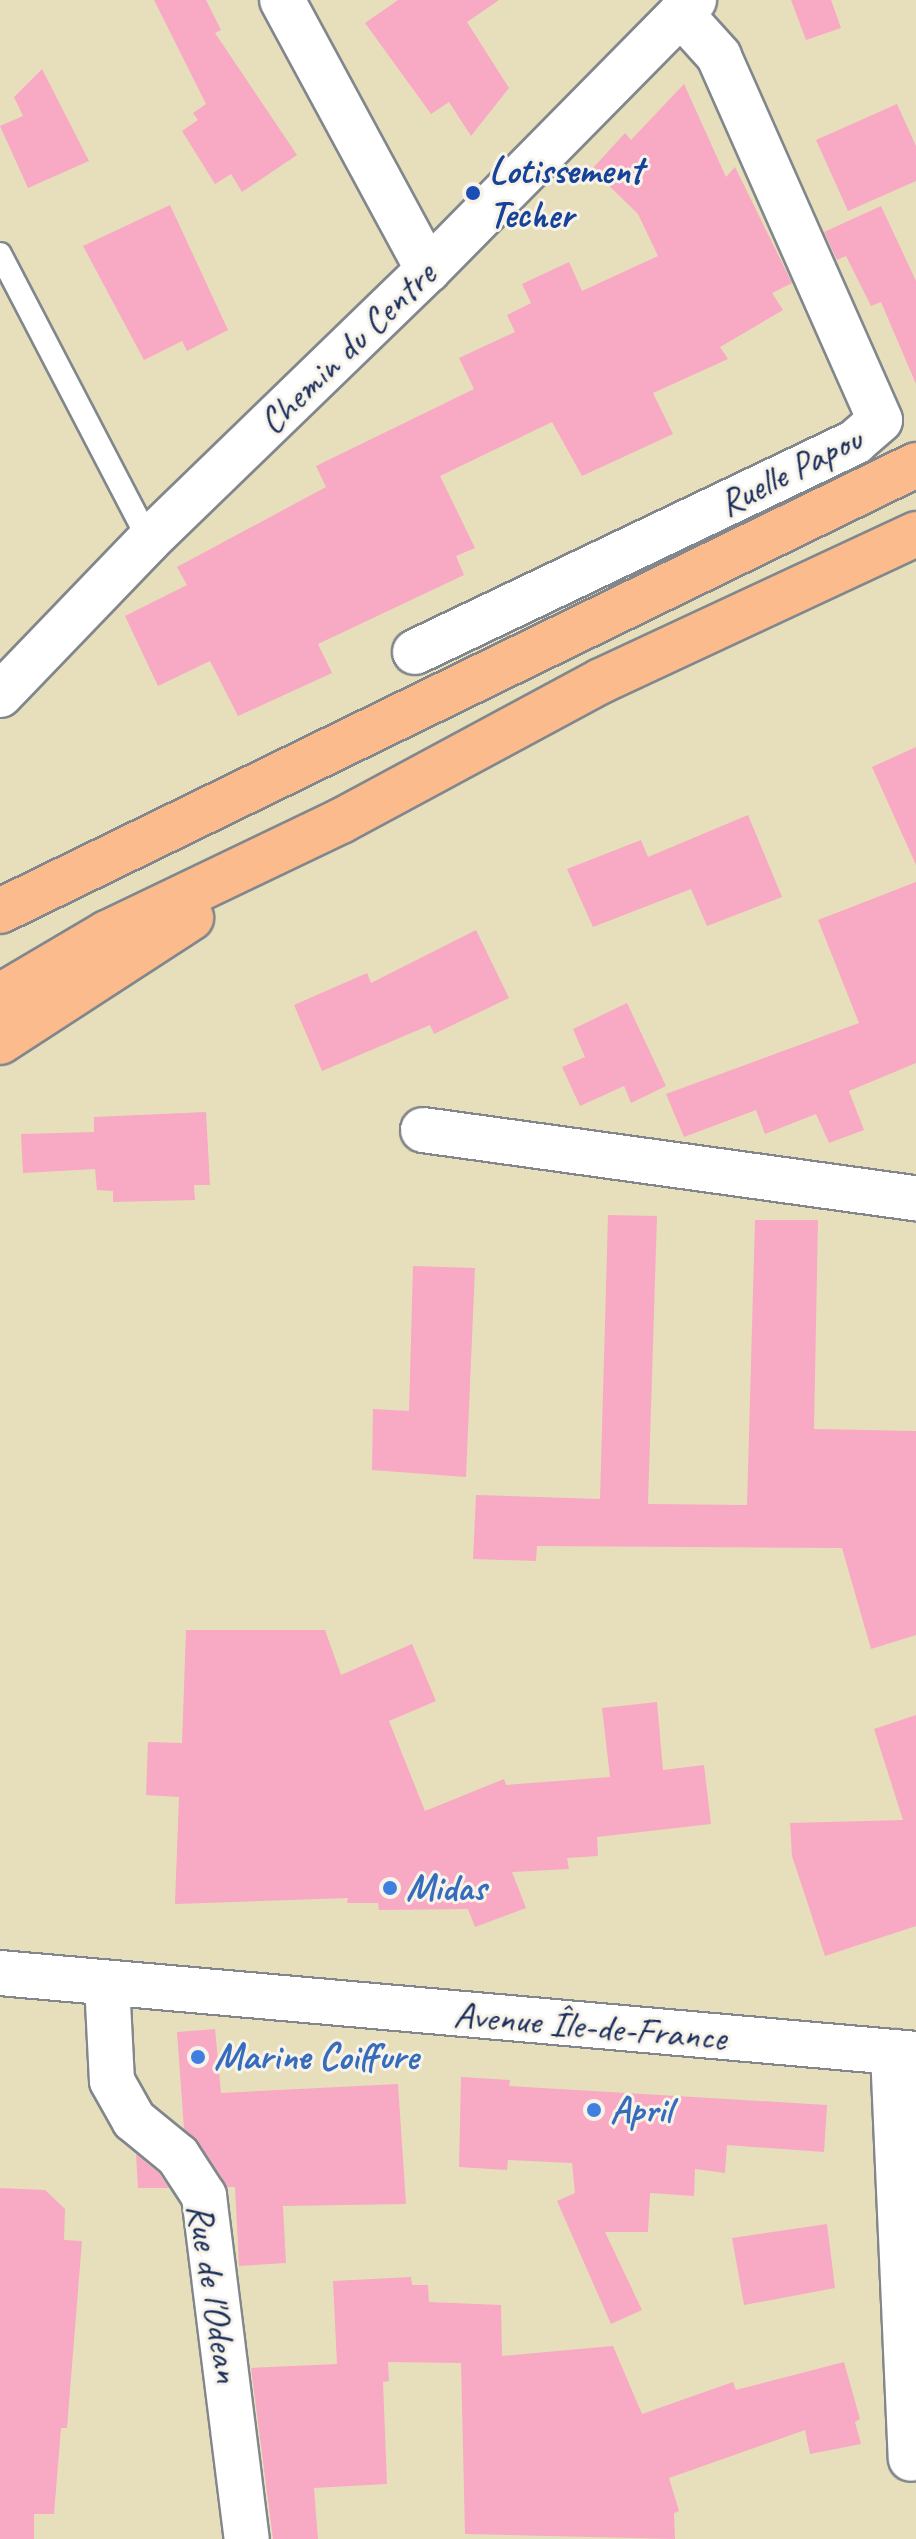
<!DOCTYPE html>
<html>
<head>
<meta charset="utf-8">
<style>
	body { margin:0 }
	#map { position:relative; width:916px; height:2539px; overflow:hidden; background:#e7dfbb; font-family:Caveat,sans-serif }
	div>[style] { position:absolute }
	.building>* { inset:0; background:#f8a9c4 }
	.roads { filter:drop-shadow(2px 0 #81878c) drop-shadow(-2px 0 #81878c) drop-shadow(0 2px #81878c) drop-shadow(0 -2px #81878c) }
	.service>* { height:22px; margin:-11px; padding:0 11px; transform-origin:11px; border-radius:11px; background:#fff }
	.minor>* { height:44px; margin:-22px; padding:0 22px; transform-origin:22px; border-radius:22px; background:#fff }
	.tertiary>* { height:44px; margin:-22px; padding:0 22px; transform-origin:22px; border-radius:22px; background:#fff }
	.trunk>* { height:44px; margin:-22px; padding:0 22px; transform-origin:22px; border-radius:22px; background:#fbbb8c }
	.dots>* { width:22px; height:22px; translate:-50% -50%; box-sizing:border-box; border:4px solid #f7f3e8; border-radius:50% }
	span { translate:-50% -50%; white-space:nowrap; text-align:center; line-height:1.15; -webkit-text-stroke:6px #f7f3e8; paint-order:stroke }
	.transit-label { font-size:38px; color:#164399; font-weight:700 }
	.left { translate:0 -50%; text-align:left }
	.street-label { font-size:38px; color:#1b2f5e }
	.shop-label { font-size:38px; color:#366cbe; font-weight:700 }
</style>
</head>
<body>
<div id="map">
	<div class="building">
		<i style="clip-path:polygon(154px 0,206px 0,221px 30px,215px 33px,297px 155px,242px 192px,231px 174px,215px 184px,182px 131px,198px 120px,193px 113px,206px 104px)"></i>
		<i style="clip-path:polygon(398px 0,499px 0,467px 22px,509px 88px,471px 136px,449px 102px,431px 114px,365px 23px)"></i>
		<i style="clip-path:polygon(791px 0,831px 0,841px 28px,806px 40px)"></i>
		<i style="clip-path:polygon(42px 69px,89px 161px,28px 188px,0 126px,23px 116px,14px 97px)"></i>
		<i style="clip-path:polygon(684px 84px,726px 177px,735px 167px,792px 283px,772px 293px,783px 310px,720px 347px,728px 359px,653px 393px,673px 434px,582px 476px,552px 422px,440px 476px,475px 548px,456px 556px,464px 575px,318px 644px,332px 673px,238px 716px,210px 661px,158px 686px,125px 616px,187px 585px,177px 567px,326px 487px,316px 466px,474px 389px,459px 358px,515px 332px,507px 315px,531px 303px,522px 284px,569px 262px,582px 291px,658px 256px,638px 214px,592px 169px,625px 133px,631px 140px)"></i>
		<i style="clip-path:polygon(897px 104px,916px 146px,916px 181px,848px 211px,816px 140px)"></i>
		<i style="clip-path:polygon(170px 205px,228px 330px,187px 351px,182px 341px,144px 360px,83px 246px)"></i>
		<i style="clip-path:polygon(881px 206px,916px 281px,916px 384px,881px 302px,871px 306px,846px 256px,837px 260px,824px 232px)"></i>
		<i style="clip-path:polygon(916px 747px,916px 865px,872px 767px)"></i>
		<i style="clip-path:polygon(748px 815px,782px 897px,707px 926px,691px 889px,593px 927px,567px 869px,641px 840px,648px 857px)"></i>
		<i style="clip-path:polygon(916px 882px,916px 1063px,849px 1091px,864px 1130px,829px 1143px,816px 1114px,765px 1134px,756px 1110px,684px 1137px,666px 1094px,859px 1023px,818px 920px)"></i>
		<i style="clip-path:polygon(476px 930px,509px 998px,434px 1034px,430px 1025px,322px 1071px,294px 1005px,367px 973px,371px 983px)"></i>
		<i style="clip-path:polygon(627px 1003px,666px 1086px,631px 1103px,624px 1086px,580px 1106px,562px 1067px,585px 1057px,573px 1029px)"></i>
		<i style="clip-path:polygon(206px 1112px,210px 1185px,194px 1185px,195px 1200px,113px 1202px,113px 1191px,97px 1190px,95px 1169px,23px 1173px,21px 1134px,94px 1132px,94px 1117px)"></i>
		<i style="clip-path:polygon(608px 1215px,657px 1216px,648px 1504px,747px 1505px,755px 1220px,818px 1220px,814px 1429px,916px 1431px,916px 1635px,871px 1649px,842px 1548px,537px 1546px,536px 1561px,473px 1559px,476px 1495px,600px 1499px)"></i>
		<i style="clip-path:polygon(413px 1266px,475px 1268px,466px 1477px,372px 1470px,373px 1409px,409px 1411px)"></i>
		<i style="clip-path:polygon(186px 1630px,325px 1630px,341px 1675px,412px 1644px,436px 1701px,389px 1721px,425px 1811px,504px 1779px,506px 1785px,610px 1777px,602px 1708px,657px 1702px,663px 1770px,704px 1765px,711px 1824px,597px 1837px,598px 1856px,567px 1858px,569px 1869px,512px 1872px,526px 1908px,475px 1927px,468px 1909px,379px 1910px,378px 1903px,347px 1903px,348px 1898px,175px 1904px,179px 1797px,146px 1795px,148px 1742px,182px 1743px)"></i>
		<i style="clip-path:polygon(916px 1715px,916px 1926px,825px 1956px,792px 1856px,790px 1823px,903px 1820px,874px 1729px)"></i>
		<i style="clip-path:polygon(215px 2029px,221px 2093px,398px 2084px,406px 2204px,283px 2206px,286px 2263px,239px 2266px,235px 2187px,227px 2187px,184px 2129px,177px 2032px)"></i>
		<i style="clip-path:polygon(461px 2077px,510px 2080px,509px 2086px,827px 2105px,824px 2152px,727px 2145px,725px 2173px,695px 2169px,694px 2196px,650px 2193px,648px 2232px,605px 2232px,642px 2310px,611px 2324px,557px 2201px,575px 2193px,572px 2163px,508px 2160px,507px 2170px,459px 2167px)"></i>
		<i style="clip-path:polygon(136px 2154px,159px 2173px,169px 2188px,138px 2188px)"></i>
		<i style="clip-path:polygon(0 2188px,45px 2190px,65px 2209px,64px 2240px,82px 2241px,67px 2428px,61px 2428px,54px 2514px,34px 2514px,34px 2539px,0 2539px)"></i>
		<i style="clip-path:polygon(827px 2224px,835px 2288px,744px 2305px,732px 2238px)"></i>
		<i style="clip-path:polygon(411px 2277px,412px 2285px,428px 2285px,429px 2302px,501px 2305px,502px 2356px,613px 2346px,642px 2414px,733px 2382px,736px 2390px,844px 2362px,860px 2419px,855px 2422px,861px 2444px,810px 2454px,805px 2430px,669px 2478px,679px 2511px,674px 2513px,675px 2539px,465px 2534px,461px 2363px,388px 2362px,389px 2381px,383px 2382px,387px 2484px,314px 2488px,318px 2539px,273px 2539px,251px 2368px,337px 2364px,333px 2281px)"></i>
	</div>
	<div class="roads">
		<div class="service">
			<i style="left:0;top:254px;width:322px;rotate:62.5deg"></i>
		</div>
		<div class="minor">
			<i style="left:282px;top:0;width:307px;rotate:61.6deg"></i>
			<i style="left:415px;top:652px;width:488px;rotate:-25.5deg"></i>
			<i style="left:855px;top:442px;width:33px;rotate:-41deg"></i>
			<i style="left:880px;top:420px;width:398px;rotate:-113.9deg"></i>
			<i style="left:719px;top:56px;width:57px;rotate:-132.1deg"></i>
			<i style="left:423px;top:1130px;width:498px;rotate:7.9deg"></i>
			<i style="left:107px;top:1983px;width:98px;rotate:87.1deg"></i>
			<i style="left:112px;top:2081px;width:45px;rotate:60.6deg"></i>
			<i style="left:134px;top:2120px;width:57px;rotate:39.3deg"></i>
			<i style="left:178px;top:2156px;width:48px;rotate:57deg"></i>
			<i style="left:204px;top:2196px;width:346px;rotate:82.9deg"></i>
			<i style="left:893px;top:2052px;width:407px;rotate:87.5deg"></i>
		</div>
		<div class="tertiary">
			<i style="left:0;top:695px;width:215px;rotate:-46.1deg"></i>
			<i style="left:149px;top:540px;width:388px;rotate:-44.1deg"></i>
			<i style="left:428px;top:270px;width:379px;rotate:-45.4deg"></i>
			<i style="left:0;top:1973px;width:920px;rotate:5.05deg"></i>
		</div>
		<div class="trunk">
			<i style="left:0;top:911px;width:1019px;rotate:-25.96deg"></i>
			<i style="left:0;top:996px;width:124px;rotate:-30.5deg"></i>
			<i style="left:107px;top:933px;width:259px;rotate:-25.6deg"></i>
			<i style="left:341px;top:821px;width:295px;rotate:-28.3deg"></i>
			<i style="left:601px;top:681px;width:348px;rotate:-25deg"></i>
			<i style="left:0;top:1042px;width:228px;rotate:-33deg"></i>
		</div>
	</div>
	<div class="dots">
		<i style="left:473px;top:193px;background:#1a4fb4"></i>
		<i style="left:390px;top:1888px;background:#3f7fe0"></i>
		<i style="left:198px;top:2057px;background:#3f7fe0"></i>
		<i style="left:594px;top:2110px;background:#3f7fe0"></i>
	</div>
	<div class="transit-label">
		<span class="left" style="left:489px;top:193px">Lotissement<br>Techer</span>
	</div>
	<div class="street-label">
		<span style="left:347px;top:348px;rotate:-44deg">Chemin du Centre</span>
		<span style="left:790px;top:471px;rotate:-27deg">Ruelle Papou</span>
		<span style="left:590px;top:2026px;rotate:5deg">Avenue Île-de-France</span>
		<span style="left:214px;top:2293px;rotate:81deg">Rue de l'Odean</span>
	</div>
	<div class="shop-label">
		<span class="left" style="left:406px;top:1888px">Midas</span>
		<span class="left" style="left:214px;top:2057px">Marine Coiffure</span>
		<span class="left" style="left:610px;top:2110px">April</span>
	</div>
</div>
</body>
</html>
